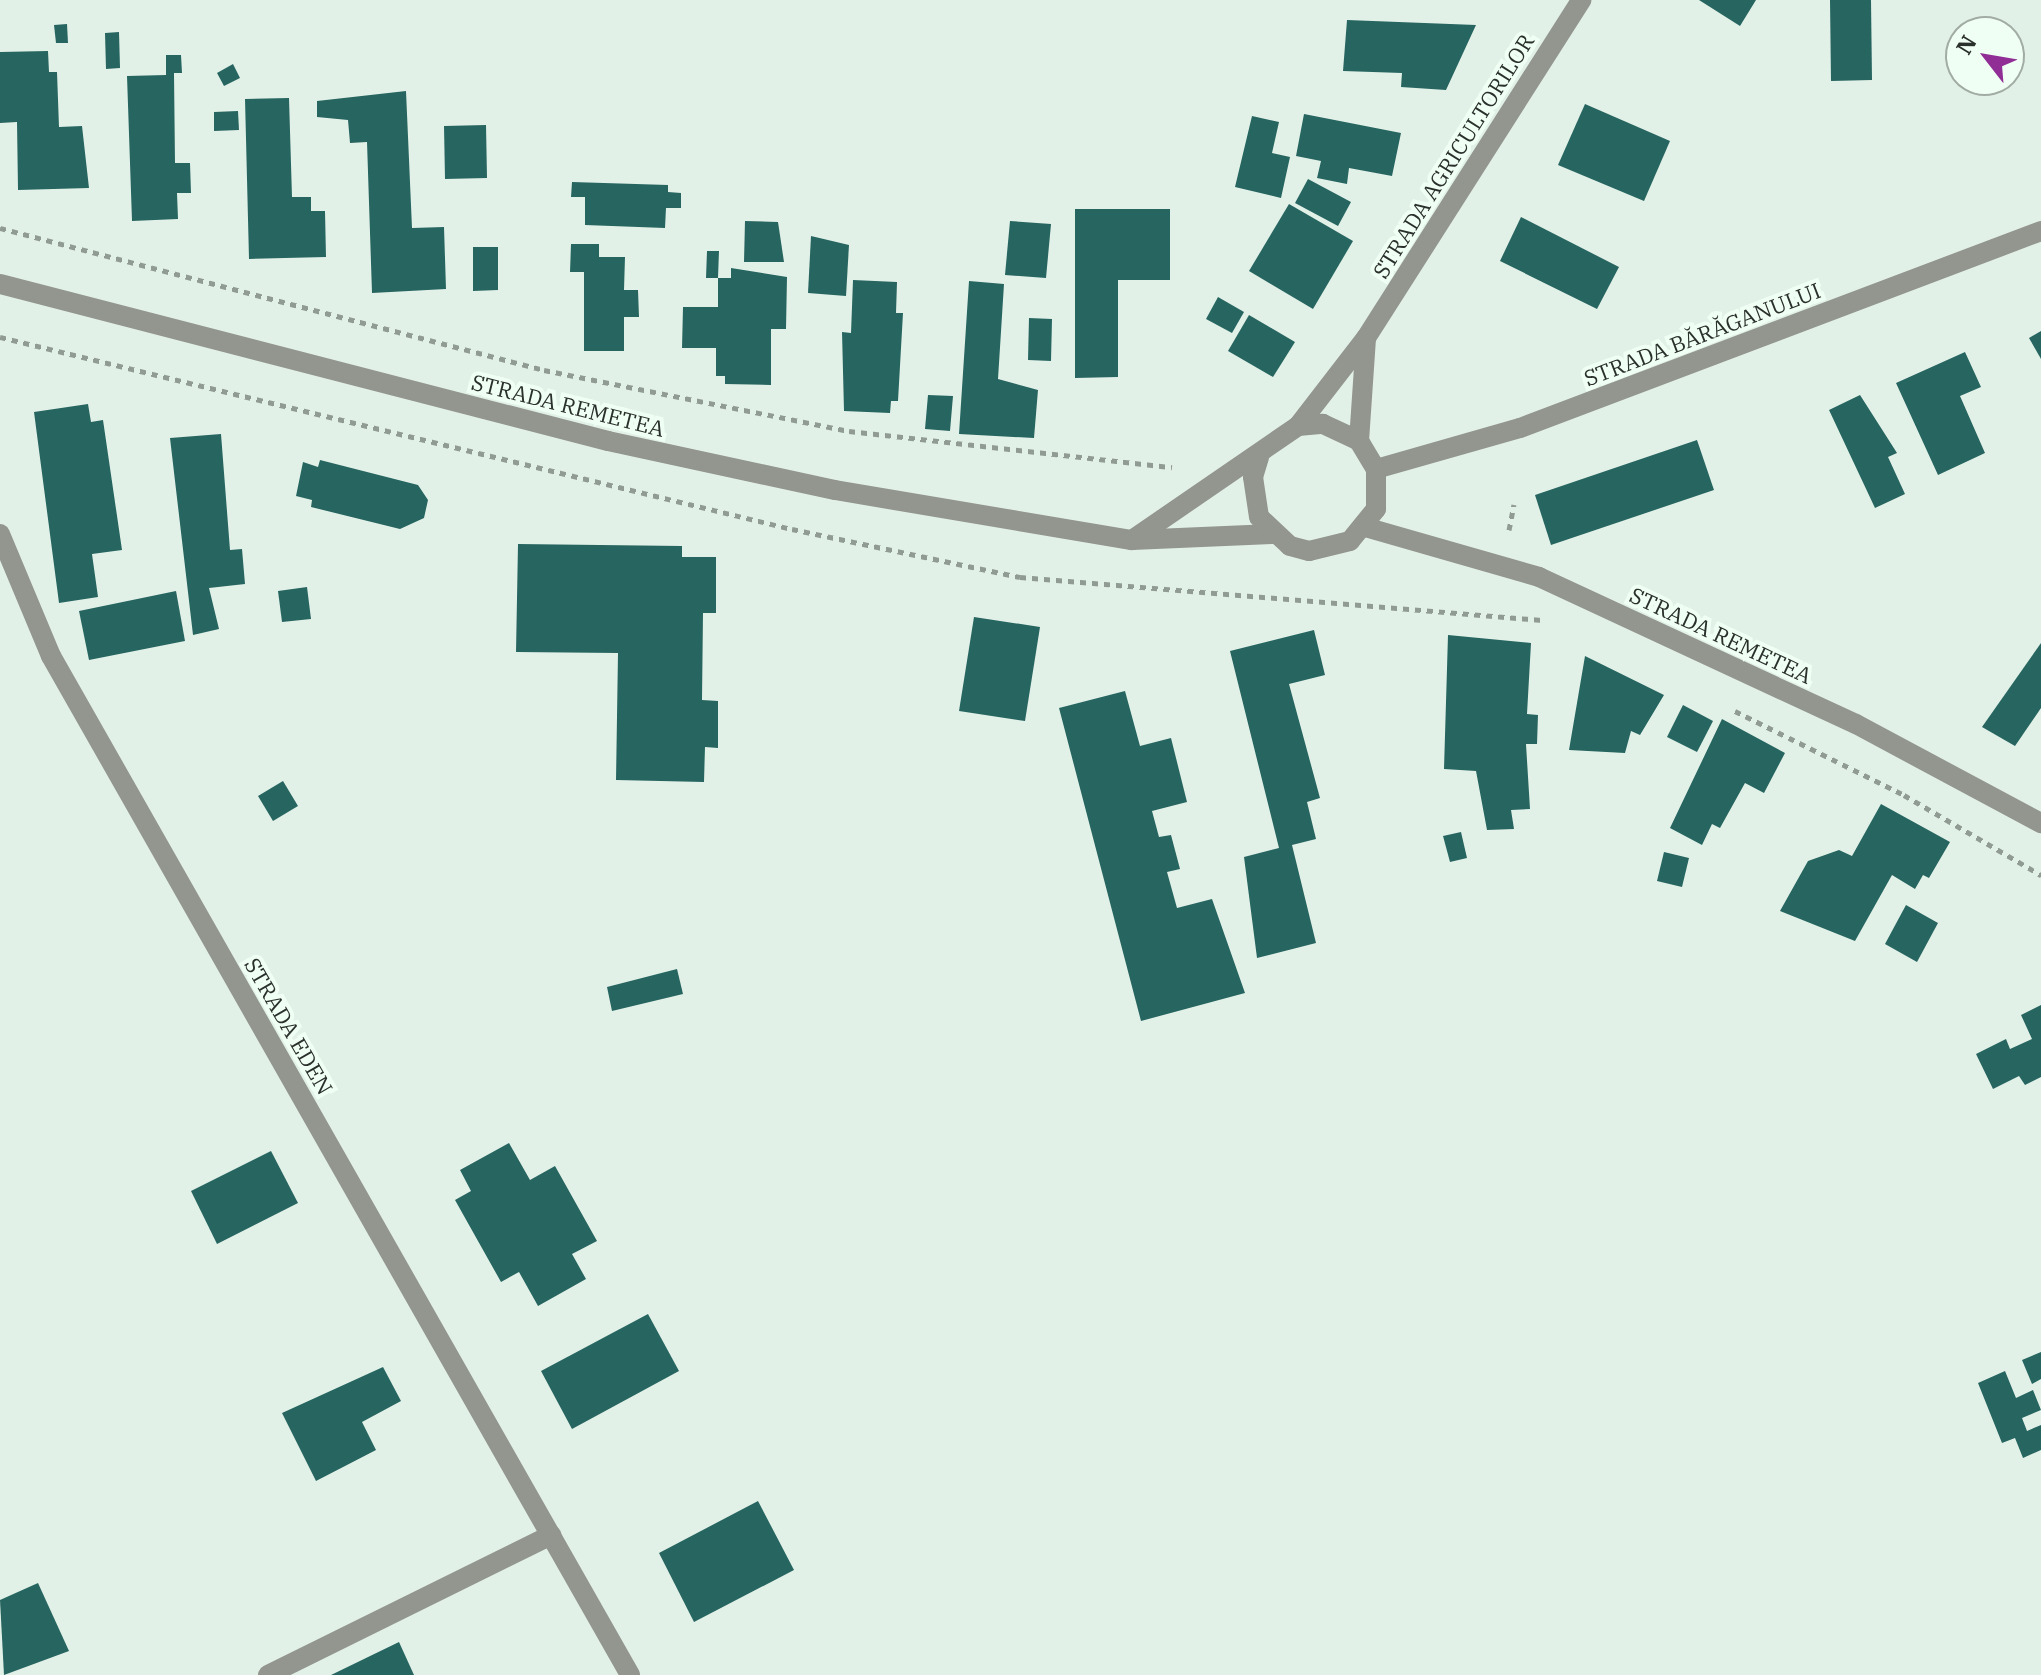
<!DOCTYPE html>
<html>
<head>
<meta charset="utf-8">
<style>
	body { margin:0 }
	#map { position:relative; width:2041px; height:1675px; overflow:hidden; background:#e2f1e7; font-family:"IBM Plex Serif",serif }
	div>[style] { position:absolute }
	.building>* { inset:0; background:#276561 }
	.path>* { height:5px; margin-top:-2.5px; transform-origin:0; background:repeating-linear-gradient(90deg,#909b94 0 6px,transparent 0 12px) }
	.minor>* { height:20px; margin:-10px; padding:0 10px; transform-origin:10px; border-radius:10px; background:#93958f }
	span { translate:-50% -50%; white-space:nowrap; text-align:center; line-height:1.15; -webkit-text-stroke:8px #f0fff4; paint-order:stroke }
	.street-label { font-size:22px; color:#2a302c }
	.north { position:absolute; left:1945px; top:16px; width:80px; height:80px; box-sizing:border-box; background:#f0fff4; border:2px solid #a1aca4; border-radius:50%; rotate:301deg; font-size:22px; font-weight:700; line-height:32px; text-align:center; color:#2a302c }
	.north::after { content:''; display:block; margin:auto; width:28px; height:36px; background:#902e95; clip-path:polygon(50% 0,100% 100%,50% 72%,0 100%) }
</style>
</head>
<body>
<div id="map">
	<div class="building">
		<i style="clip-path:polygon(1699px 0,1756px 0,1740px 26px)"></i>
		<i style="clip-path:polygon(1830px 0,1871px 0,1872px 80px,1831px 81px)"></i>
		<i style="clip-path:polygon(1347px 20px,1476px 25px,1446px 90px,1401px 87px,1402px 73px,1343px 71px)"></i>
		<i style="clip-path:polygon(67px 24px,68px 43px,56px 43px,54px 25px)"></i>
		<i style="clip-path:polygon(119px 32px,120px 68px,106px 69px,105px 33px)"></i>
		<i style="clip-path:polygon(48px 51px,49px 72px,57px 72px,59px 127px,82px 126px,89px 188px,18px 190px,17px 122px,0 123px,0 52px)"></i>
		<i style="clip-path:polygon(166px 55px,181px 55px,182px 73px,174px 73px,175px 163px,190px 163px,191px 193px,177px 193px,178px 219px,132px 221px,127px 76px,166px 75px)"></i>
		<i style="clip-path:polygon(233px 64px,240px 78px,224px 86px,217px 73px)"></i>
		<i style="clip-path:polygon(406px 91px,412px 228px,444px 227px,446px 289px,372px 293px,367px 142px,350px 143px,348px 120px,317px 117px,317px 101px)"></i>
		<i style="clip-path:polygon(289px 98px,292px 197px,311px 197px,311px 211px,325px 211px,326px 257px,249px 259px,245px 99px)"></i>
		<i style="clip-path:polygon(1585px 104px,1670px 141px,1644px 201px,1558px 165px)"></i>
		<i style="clip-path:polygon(238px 111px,239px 130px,214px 131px,214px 112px)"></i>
		<i style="clip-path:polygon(1304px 114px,1401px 133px,1392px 176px,1349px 168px,1347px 184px,1317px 178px,1321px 161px,1296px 156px)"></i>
		<i style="clip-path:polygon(1252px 116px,1279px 122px,1272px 153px,1290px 157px,1281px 198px,1235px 187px)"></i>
		<i style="clip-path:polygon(486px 125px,487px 178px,445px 179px,444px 126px)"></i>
		<i style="clip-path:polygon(1308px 179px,1351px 202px,1338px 226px,1295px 203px)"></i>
		<i style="clip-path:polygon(572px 182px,668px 185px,668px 192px,681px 193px,681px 208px,666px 208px,665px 228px,585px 225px,585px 197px,571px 197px)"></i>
		<i style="clip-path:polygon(1289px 204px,1353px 241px,1313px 309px,1249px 271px)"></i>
		<i style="clip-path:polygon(1075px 209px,1170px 209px,1170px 280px,1118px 280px,1118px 377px,1075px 378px)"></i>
		<i style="clip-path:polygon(1521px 217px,1619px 267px,1597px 309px,1500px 261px)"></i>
		<i style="clip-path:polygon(745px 221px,778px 222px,784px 262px,744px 262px)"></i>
		<i style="clip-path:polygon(1010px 221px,1051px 224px,1046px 278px,1005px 275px)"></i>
		<i style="clip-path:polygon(811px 236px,849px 245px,846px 296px,808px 293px)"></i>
		<i style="clip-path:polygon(571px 244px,599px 244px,599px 257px,625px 257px,624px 290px,638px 290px,639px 317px,624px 317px,624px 351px,584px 351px,584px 272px,570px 272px)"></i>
		<i style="clip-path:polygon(473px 247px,498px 247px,498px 290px,473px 291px)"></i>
		<i style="clip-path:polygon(707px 251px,719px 251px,718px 278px,731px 278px,731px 268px,787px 277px,786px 329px,771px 329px,771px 385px,725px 384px,725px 376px,716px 376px,716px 348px,682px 348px,683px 307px,718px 307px,718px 278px,706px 278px)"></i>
		<i style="clip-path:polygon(853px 280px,897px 282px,896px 313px,903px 313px,898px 401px,891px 401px,890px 413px,844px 411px,842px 332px,851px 333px)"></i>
		<i style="clip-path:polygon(969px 281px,1004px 284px,998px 379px,1038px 390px,1034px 438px,959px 434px)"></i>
		<i style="clip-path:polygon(1218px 297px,1244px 312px,1232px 333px,1206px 319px)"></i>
		<i style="clip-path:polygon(1249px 315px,1295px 342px,1273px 377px,1228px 351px)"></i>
		<i style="clip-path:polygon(1029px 318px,1052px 319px,1051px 361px,1028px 360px)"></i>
		<i style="clip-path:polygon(2041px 331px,2041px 359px,2029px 338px)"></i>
		<i style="clip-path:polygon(1965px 352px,1981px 387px,1960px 396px,1985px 453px,1938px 475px,1896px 383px)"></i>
		<i style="clip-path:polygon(928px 395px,953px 396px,950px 431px,925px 429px)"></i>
		<i style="clip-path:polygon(1860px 395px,1897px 453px,1888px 457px,1905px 494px,1875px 508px,1829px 410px)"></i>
		<i style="clip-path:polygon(88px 404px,91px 422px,103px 420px,122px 550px,92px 554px,98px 597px,59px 603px,34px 412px)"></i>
		<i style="clip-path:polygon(221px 434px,230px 550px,242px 549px,245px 584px,209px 588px,219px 629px,193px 635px,170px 438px)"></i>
		<i style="clip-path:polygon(1697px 440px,1714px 490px,1551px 545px,1535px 495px)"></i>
		<i style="clip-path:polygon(320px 460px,418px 485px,428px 500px,424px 518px,400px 529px,311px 507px,312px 500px,296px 496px,303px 462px,318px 467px)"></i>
		<i style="clip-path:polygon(518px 544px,682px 546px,682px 557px,716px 557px,716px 613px,703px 613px,702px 700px,718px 701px,718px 748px,705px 747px,704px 782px,616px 780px,618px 653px,516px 652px)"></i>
		<i style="clip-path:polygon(307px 587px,311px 619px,282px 622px,278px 591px)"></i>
		<i style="clip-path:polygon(176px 591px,185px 641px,89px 660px,79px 611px)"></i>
		<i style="clip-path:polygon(974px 617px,1040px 627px,1025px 721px,959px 711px)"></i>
		<i style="clip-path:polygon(1314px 630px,1325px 675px,1289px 684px,1320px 798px,1307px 802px,1316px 839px,1292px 845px,1316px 943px,1257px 958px,1244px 857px,1279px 848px,1230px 651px)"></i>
		<i style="clip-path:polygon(1448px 635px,1531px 643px,1527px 714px,1538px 715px,1537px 744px,1526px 744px,1530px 809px,1511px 810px,1514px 829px,1487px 830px,1476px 771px,1444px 769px)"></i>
		<i style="clip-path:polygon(2041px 643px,2041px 708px,2015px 746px,1982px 727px)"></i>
		<i style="clip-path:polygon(1585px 656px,1664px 695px,1640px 735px,1631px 731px,1625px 753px,1569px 750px)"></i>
		<i style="clip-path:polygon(1125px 691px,1140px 746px,1171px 738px,1187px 802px,1152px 811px,1159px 837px,1171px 835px,1180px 869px,1167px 872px,1177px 908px,1212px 899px,1245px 993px,1141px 1021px,1059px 708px)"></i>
		<i style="clip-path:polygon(1683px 705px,1713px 721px,1697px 752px,1667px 737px)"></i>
		<i style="clip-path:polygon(1722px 719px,1785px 753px,1764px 793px,1745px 783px,1720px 828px,1712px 824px,1702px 845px,1670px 828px)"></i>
		<i style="clip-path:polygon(283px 781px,298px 806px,273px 821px,258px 796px)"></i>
		<i style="clip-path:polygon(1881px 804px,1950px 842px,1929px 878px,1923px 875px,1915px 889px,1892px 875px,1855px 941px,1780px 911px,1808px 861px,1839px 850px,1852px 856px)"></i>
		<i style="clip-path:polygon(1461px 832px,1467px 858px,1450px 862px,1443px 836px)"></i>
		<i style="clip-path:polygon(1664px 852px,1689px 858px,1682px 887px,1657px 881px)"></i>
		<i style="clip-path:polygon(1906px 905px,1938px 923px,1917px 962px,1885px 944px)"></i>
		<i style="clip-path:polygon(677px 969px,683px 994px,612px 1011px,607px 987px)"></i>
		<i style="clip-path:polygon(2041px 1005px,2041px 1077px,2025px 1085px,2019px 1076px,1993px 1089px,1976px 1054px,2006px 1039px,2010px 1049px,2032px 1039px,2021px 1015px)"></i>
		<i style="clip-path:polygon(509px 1143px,530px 1180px,555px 1166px,597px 1241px,572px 1254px,586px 1279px,538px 1306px,519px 1272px,501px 1282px,455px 1200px,471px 1191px,460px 1170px)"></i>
		<i style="clip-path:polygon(271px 1151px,298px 1203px,217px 1244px,191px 1191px)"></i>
		<i style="clip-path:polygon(648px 1314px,679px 1371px,572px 1429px,541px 1371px)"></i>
		<i style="clip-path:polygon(2041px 1352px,2041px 1379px,2032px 1384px,2022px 1360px)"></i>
		<i style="clip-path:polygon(383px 1367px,401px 1401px,362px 1422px,376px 1450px,316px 1481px,282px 1413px)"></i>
		<i style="clip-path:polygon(2005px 1371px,2016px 1398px,2033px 1390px,2041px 1410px,2022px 1418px,2027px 1431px,2041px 1425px,2041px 1450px,2023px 1458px,2015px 1438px,2002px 1443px,1978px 1383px)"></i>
		<i style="clip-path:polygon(758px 1501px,794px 1570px,694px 1622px,659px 1553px)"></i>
		<i style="clip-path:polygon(38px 1583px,69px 1651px,4px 1675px,0 1600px)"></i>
		<i style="clip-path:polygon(399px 1642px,414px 1675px,331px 1675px)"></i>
	</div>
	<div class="path">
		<i style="left:0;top:228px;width:562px;rotate:14.63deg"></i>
		<i style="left:544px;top:370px;width:311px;rotate:11.3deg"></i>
		<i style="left:849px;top:431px;width:325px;rotate:6.4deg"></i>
		<i style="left:0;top:337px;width:815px;rotate:13.63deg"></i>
		<i style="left:792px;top:529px;width:233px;rotate:11.9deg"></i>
		<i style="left:1020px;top:577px;width:524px;rotate:4.71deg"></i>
		<i style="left:1509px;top:530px;width:26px;rotate:-79deg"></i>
		<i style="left:1735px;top:711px;width:189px;rotate:26.4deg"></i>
		<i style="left:1904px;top:795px;width:159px;rotate:30.3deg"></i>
	</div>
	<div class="minor">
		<i style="left:0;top:284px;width:628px;rotate:14.48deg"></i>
		<i style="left:608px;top:441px;width:232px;rotate:12.2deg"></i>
		<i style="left:835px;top:490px;width:301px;rotate:9.6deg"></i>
		<i style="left:1132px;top:540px;width:140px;rotate:-2.5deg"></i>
		<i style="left:1298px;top:426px;width:111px;rotate:-52.3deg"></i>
		<i style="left:1366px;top:338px;width:401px;rotate:-57.5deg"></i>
		<i style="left:1359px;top:441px;width:103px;rotate:-86.1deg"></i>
		<i style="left:1376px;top:469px;width:150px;rotate:-15.9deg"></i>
		<i style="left:1520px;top:428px;width:557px;rotate:-20.71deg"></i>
		<i style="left:1365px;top:527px;width:181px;rotate:16deg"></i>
		<i style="left:1539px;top:577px;width:349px;rotate:24.9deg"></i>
		<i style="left:1856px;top:724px;width:210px;rotate:28.2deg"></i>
		<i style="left:0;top:534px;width:132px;rotate:67.3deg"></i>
		<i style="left:51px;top:656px;width:1172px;rotate:60.39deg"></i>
		<i style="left:1132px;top:540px;width:201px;rotate:-34.5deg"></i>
		<i style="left:1298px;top:426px;width:25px;rotate:-5deg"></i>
		<i style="left:1323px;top:424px;width:40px;rotate:25deg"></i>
		<i style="left:1359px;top:441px;width:33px;rotate:59deg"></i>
		<i style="left:1376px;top:469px;width:40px;rotate:90deg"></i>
		<i style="left:1376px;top:509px;width:41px;rotate:129.1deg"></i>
		<i style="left:1350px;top:541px;width:42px;rotate:166.3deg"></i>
		<i style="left:1309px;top:551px;width:20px;rotate:-165deg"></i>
		<i style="left:1290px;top:546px;width:42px;rotate:-136.9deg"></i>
		<i style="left:1259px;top:517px;width:40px;rotate:-98.5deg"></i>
		<i style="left:1253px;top:477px;width:21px;rotate:-73deg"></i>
		<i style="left:268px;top:1675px;width:316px;rotate:-26.3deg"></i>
	</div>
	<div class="street-label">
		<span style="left:1453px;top:156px;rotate:-58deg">STRADA AGRICULTORILOR</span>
		<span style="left:1702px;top:334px;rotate:-21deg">STRADA BĂRĂGANULUI</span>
		<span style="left:568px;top:405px;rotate:14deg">STRADA REMETEA</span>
		<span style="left:1721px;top:635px;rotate:25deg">STRADA REMETEA</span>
		<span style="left:289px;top:1026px;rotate:60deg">STRADA EDEN</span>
	</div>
	<div class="north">N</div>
</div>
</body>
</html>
